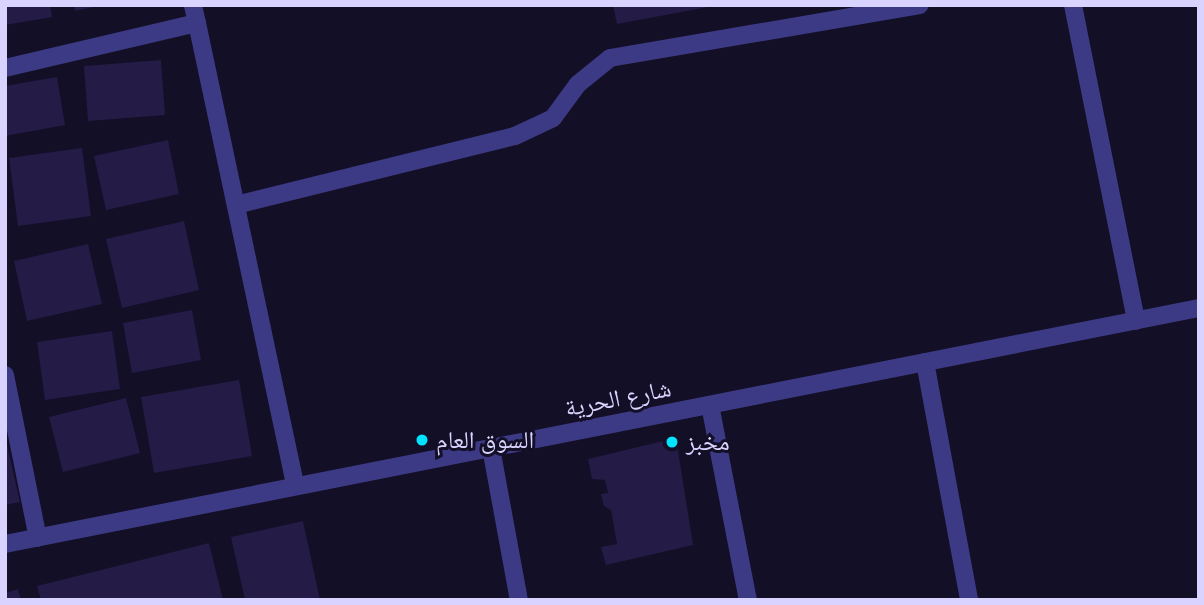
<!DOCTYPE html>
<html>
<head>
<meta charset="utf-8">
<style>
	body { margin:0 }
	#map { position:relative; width:1204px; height:605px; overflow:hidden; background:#130f26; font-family:Mulish,"Noto Naskh Arabic",sans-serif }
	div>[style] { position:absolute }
	.building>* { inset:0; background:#241b47 }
	.street>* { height:18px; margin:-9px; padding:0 9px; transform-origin:9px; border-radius:9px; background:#3d3a85 }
	.dots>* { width:19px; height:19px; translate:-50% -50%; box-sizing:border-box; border:4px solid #130f26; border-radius:50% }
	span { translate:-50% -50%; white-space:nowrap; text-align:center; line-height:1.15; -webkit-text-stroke:6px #130f26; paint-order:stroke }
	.street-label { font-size:24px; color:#d9d4ff }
	.poi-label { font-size:24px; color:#d9d4ff }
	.left { translate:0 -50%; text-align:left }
	.frame { position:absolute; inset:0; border:7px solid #d9d4ff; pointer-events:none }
</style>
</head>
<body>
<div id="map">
	<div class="building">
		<i style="clip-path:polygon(5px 5px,50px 5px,52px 17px,5px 25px)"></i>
		<i style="clip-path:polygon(74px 5px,98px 5px,98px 6px,75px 11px)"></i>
		<i style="clip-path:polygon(613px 5px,708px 5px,708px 7px,617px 24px)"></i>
		<i style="clip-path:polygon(161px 60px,165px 115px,88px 121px,84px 66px)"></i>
		<i style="clip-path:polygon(57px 77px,65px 125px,5px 136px,5px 86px)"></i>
		<i style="clip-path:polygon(168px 140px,179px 194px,106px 210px,94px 156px)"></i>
		<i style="clip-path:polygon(82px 148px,91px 216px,18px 226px,9px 158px)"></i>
		<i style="clip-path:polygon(184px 221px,199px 290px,122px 308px,106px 239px)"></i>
		<i style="clip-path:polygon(88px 244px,102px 304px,27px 321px,14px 261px)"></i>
		<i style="clip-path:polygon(192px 310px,201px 360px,132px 373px,123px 323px)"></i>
		<i style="clip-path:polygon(112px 331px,120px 389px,45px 400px,37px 342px)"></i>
		<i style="clip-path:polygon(239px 380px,252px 456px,154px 473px,141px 397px)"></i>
		<i style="clip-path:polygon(126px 398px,140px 453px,63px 472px,49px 417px)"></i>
		<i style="clip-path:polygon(5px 436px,20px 502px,5px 505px)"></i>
		<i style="clip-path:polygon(676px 438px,693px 545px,606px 565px,601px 547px,617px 544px,611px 510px,604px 506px,601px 494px,608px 493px,605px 480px,592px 479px,588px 459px)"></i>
		<i style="clip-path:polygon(303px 521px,320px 600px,245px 600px,231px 537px)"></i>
		<i style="clip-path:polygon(209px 543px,223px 600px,41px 600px,37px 586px)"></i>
		<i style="clip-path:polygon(18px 589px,21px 600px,5px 600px,5px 593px)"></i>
	</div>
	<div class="street">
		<i style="left:1073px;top:5px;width:322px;rotate:78.7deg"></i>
		<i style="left:197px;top:23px;width:473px;rotate:78deg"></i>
		<i style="left:5px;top:68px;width:197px;rotate:-13.2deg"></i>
		<i style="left:197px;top:23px;width:18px;rotate:-103deg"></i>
		<i style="left:236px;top:205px;width:287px;rotate:-13.9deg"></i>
		<i style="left:515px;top:136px;width:42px;rotate:-25.3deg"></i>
		<i style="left:553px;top:118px;width:42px;rotate:-53.7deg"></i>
		<i style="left:578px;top:84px;width:41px;rotate:-39.1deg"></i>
		<i style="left:610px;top:58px;width:314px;rotate:-9.7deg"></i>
		<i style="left:925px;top:362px;width:242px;rotate:79.5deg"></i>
		<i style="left:5px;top:375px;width:166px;rotate:78.6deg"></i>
		<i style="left:710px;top:405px;width:199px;rotate:79deg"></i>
		<i style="left:491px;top:448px;width:155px;rotate:79.6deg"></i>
		<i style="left:5px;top:544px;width:1217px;rotate:-11.18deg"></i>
	</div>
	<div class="dots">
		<i style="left:422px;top:440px;background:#00e5ff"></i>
		<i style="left:672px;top:442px;background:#00e5ff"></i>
	</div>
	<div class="street-label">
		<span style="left:618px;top:398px;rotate:-11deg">شارع الحرية</span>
	</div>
	<div class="poi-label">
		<span class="left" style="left:436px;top:440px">السوق العام</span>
		<span class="left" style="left:686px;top:442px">مخبز</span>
	</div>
	<div class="frame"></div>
</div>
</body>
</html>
